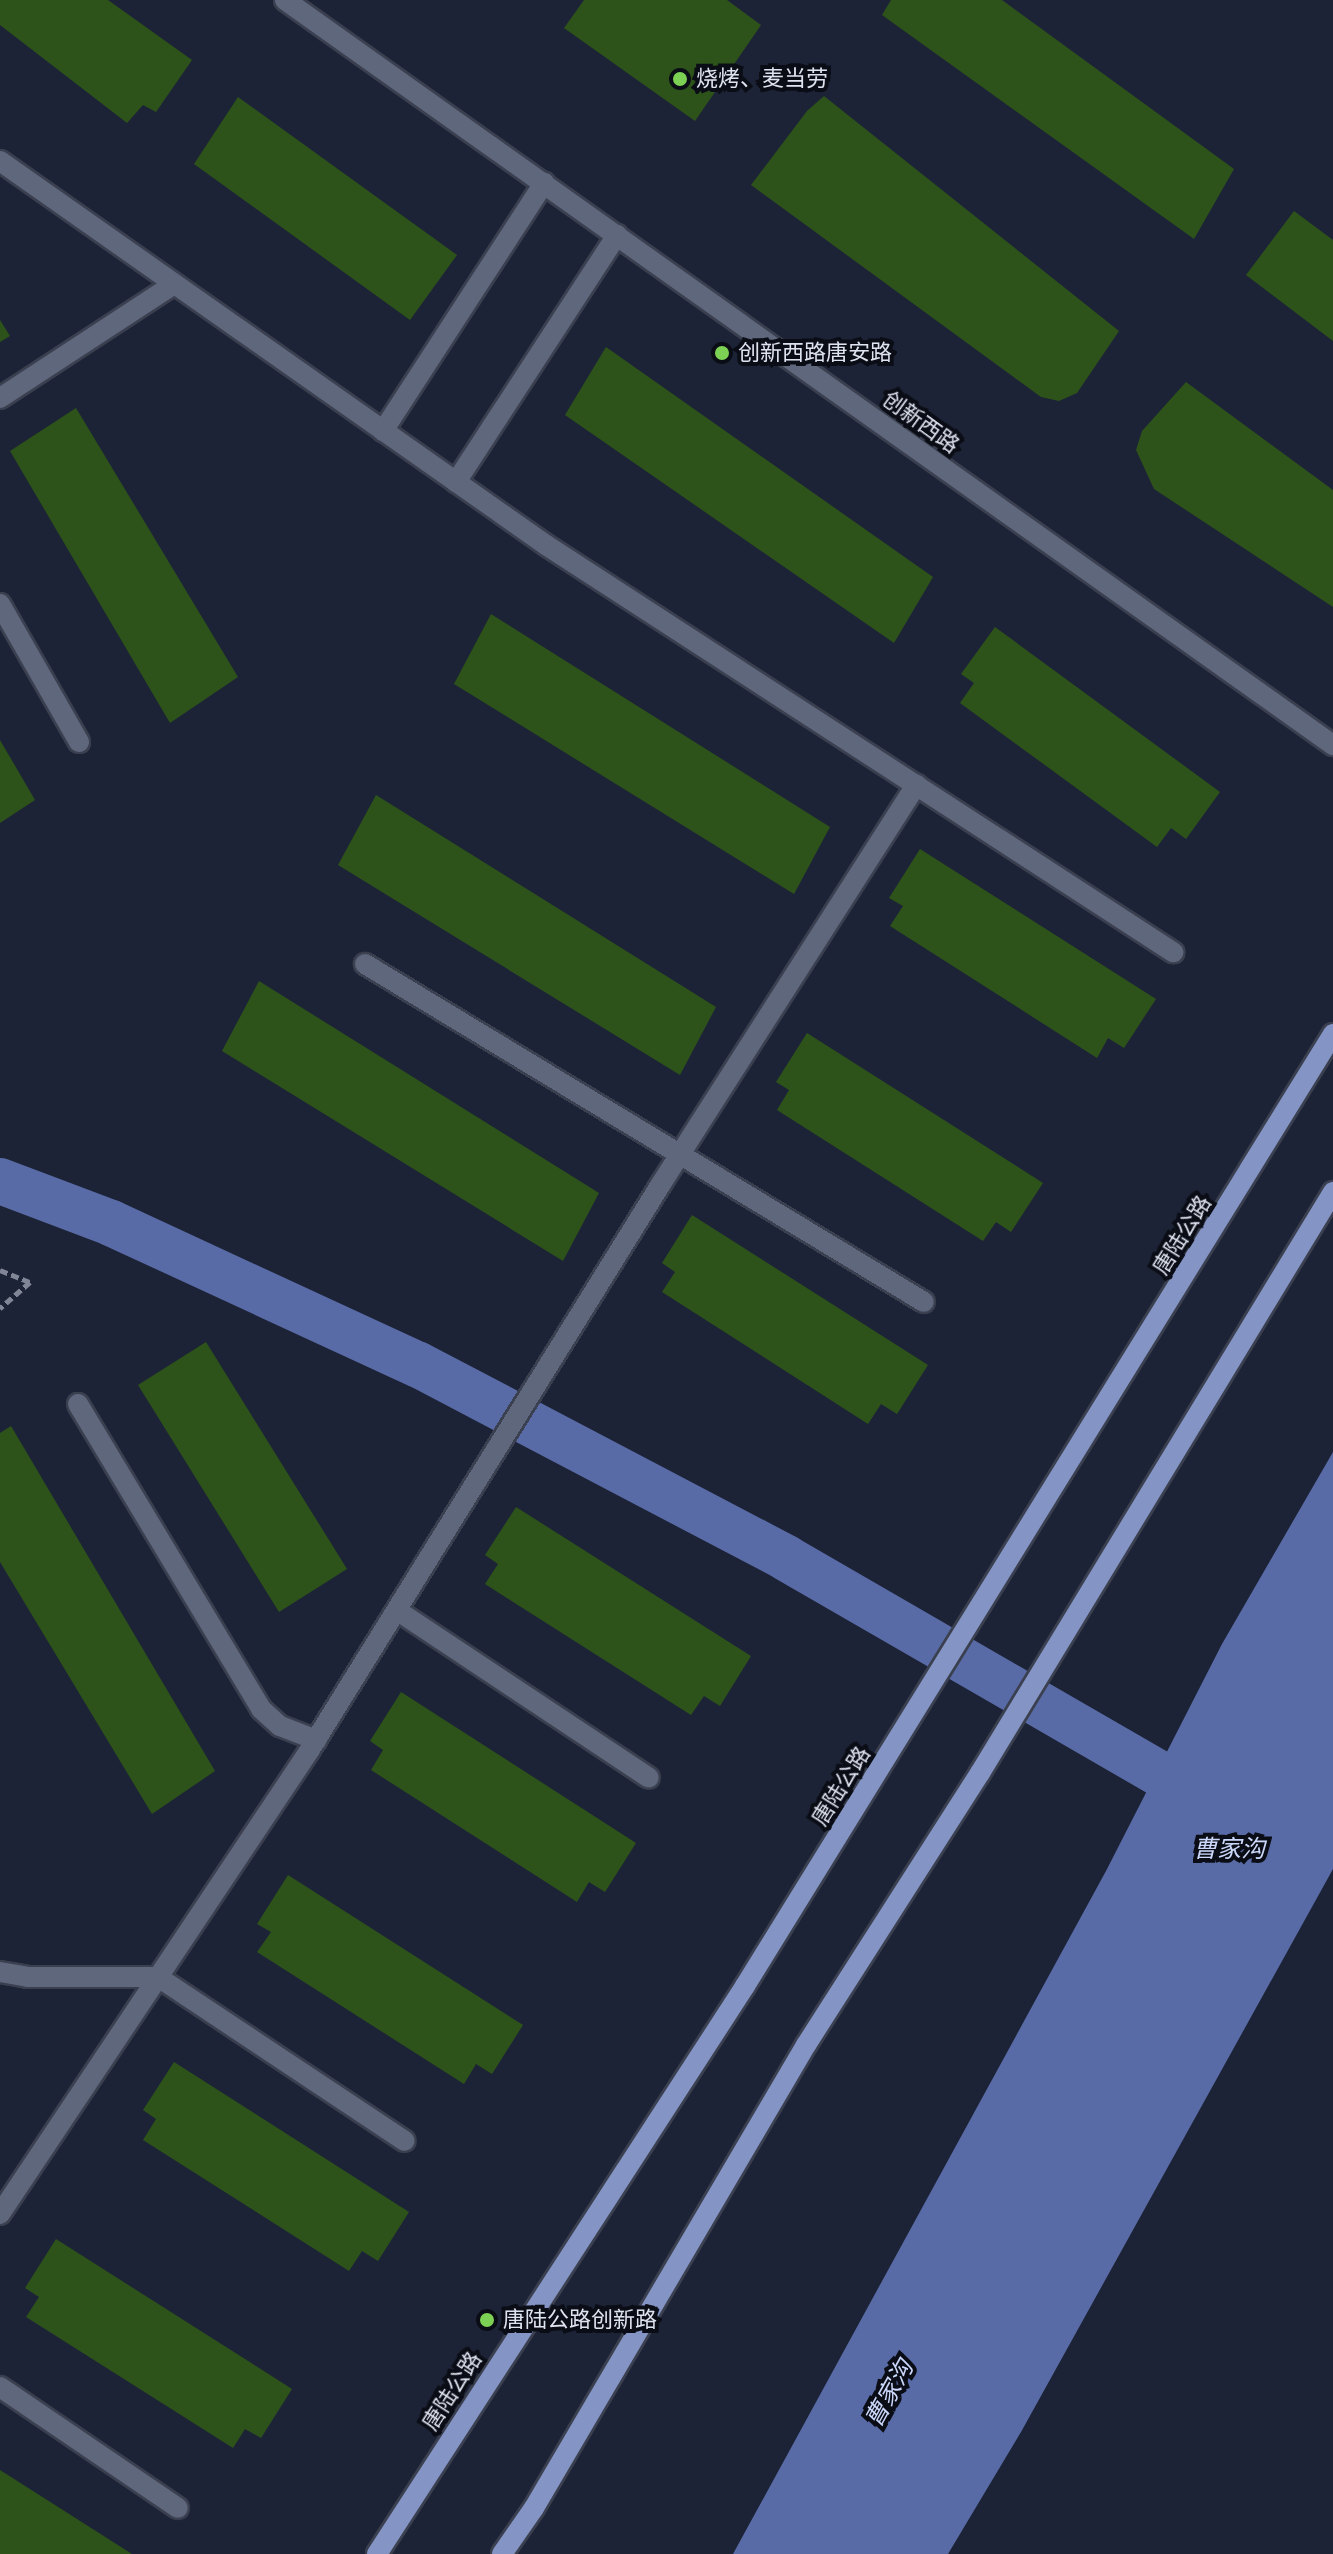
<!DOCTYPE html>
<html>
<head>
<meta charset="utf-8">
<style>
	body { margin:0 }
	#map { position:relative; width:1333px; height:2554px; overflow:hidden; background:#1d2336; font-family:"DejaVu Sans","Noto Sans SC",sans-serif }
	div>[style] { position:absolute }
	.water>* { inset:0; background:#596ba6 }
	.canal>* { height:46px; margin:-23px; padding:0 23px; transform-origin:23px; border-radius:23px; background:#596ba6 }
	.building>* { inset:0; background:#2d531a }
	.path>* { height:5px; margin-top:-2.5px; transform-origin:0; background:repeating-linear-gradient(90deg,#808696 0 8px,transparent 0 12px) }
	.roads { filter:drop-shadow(2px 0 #3b4050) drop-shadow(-2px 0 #3b4050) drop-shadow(0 2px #3b4050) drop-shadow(0 -2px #3b4050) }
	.minor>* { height:20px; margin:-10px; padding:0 10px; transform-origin:10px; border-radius:10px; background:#5f677d }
	.major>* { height:20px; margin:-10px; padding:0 10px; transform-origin:10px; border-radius:10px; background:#8494c4 }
	.dots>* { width:22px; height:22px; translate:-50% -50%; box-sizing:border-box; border:4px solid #0a0d15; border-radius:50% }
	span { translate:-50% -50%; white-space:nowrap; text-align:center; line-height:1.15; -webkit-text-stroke:8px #0a0d15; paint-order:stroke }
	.poi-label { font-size:22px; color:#dee3f0 }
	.left { translate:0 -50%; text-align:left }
	.street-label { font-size:22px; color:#dee3f0 }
	.water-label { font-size:24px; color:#cbd8fb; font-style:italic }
</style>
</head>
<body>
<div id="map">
	<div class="water">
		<i style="clip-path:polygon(1333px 1452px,1333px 1869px,1021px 2432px,948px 2554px,733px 2554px,1106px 1871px,1222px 1644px)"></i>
	</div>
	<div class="canal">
		<i style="left:0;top:1181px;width:119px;rotate:20.7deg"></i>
		<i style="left:111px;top:1223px;width:339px;rotate:24.8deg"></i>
		<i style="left:419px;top:1365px;width:415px;rotate:27.7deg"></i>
		<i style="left:786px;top:1558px;width:490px;rotate:30deg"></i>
	</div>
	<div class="building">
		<i style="clip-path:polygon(0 0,108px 0,192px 60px,156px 112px,143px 105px,127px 123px,0 25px)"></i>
		<i style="clip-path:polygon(584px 0,727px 0,761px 25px,695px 121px,564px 28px)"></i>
		<i style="clip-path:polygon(891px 0,1002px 0,1234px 169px,1194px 239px,882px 15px)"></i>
		<i style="clip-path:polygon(824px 96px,1119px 331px,1077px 393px,1059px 401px,1041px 397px,751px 185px,807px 111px)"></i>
		<i style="clip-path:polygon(238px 97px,457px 255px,410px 320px,194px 164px)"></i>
		<i style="clip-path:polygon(1294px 211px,1333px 240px,1333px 341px,1246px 275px)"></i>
		<i style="clip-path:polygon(0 320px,10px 336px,0 342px)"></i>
		<i style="clip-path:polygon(606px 347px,933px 577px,894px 643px,565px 415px)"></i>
		<i style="clip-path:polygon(1186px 382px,1333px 490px,1333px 607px,1154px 489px,1136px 450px,1142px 431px)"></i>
		<i style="clip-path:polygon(76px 408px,238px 677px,170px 723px,10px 451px)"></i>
		<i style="clip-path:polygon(491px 614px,830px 827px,794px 894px,454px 684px)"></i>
		<i style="clip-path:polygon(995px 627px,1220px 792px,1186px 839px,1171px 828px,1157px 847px,960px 703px,974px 683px,961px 674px)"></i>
		<i style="clip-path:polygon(0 740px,35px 800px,0 823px)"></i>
		<i style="clip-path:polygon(376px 795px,716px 1007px,680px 1075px,338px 865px)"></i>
		<i style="clip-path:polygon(920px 849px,1156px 999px,1124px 1048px,1108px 1038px,1097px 1058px,890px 926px,903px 906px,889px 898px)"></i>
		<i style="clip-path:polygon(259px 981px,599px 1193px,563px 1261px,222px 1051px)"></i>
		<i style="clip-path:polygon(807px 1033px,1043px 1183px,1011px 1232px,996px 1222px,983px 1241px,777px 1110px,789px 1090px,776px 1082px)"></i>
		<i style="clip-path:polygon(692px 1215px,928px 1365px,897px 1414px,881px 1404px,868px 1424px,662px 1292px,675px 1272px,662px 1263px)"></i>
		<i style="clip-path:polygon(206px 1342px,347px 1569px,279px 1612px,138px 1385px)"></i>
		<i style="clip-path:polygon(11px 1426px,215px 1771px,152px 1814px,0 1562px,0 1433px)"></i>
		<i style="clip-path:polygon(516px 1507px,751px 1656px,720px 1706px,704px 1696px,691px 1715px,485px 1584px,498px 1564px,485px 1555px)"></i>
		<i style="clip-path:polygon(401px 1692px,636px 1843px,605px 1892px,589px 1882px,577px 1902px,371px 1770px,383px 1750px,370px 1741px)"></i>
		<i style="clip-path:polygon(288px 1875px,523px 2025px,492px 2074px,476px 2064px,464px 2084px,257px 1952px,271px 1932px,257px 1924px)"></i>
		<i style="clip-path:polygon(174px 2062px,409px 2212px,378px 2261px,362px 2251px,349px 2271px,143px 2140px,156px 2119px,143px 2110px)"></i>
		<i style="clip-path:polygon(56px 2239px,292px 2389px,261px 2438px,245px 2429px,233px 2448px,26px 2317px,39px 2297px,25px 2288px)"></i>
		<i style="clip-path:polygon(0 2470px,132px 2554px,0 2554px)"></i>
	</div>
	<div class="path">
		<i style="left:0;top:1270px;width:32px;rotate:22deg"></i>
		<i style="left:30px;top:1282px;width:40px;rotate:139deg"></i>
	</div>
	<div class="roads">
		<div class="minor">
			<i style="left:285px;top:0;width:1286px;rotate:35.41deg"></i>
			<i style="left:0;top:161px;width:668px;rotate:35.12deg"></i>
			<i style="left:546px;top:545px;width:748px;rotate:32.99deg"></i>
			<i style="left:0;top:398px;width:207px;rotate:-33.2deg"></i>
			<i style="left:383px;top:431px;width:296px;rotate:-57deg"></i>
			<i style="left:456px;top:482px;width:295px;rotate:-56.9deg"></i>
			<i style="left:0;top:604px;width:159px;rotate:60.2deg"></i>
			<i style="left:365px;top:964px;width:653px;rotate:31.16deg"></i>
			<i style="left:78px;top:1404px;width:356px;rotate:59deg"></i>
			<i style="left:261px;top:1709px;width:25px;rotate:42deg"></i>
			<i style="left:280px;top:1726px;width:39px;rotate:21deg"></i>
			<i style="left:398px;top:1611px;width:301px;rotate:33.6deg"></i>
			<i style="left:0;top:1972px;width:27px;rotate:10deg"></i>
			<i style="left:27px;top:1977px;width:131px"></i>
			<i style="left:158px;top:1977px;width:296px;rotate:33.6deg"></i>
			<i style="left:0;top:2214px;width:557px;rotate:-56.28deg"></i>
			<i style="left:309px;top:1751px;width:667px;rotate:-58.17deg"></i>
			<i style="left:661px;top:1184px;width:474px;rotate:-57.4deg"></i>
			<i style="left:0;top:2387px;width:215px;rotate:34.2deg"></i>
		</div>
		<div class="major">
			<i style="left:377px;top:2554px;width:677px;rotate:-57.06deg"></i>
			<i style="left:745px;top:1986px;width:1119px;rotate:-58.3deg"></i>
			<i style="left:502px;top:2554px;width:56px;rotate:-55.2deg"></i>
			<i style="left:534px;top:2508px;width:537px;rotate:-59.57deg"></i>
			<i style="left:806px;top:2045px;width:323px;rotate:-57.4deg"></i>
			<i style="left:980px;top:1773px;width:680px;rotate:-58.72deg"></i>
		</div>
	</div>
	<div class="dots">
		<i style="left:680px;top:79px;background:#7cd155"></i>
		<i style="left:722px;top:353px;background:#7cd155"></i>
		<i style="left:487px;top:2320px;background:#7cd155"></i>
	</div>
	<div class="poi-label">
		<span class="left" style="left:696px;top:79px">烧烤、麦当劳</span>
		<span class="left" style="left:738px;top:353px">创新西路唐安路</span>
		<span class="left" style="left:503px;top:2320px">唐陆公路创新路</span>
	</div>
	<div class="street-label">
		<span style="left:921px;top:422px;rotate:36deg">创新西路</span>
		<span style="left:1182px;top:1235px;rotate:-58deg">唐陆公路</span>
		<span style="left:841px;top:1786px;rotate:-58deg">唐陆公路</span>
		<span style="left:452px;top:2391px;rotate:-57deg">唐陆公路</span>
	</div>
	<div class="water-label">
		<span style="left:1229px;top:1850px">曹家沟</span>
		<span style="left:890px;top:2394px;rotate:-61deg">曹家沟</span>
	</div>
</div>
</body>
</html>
